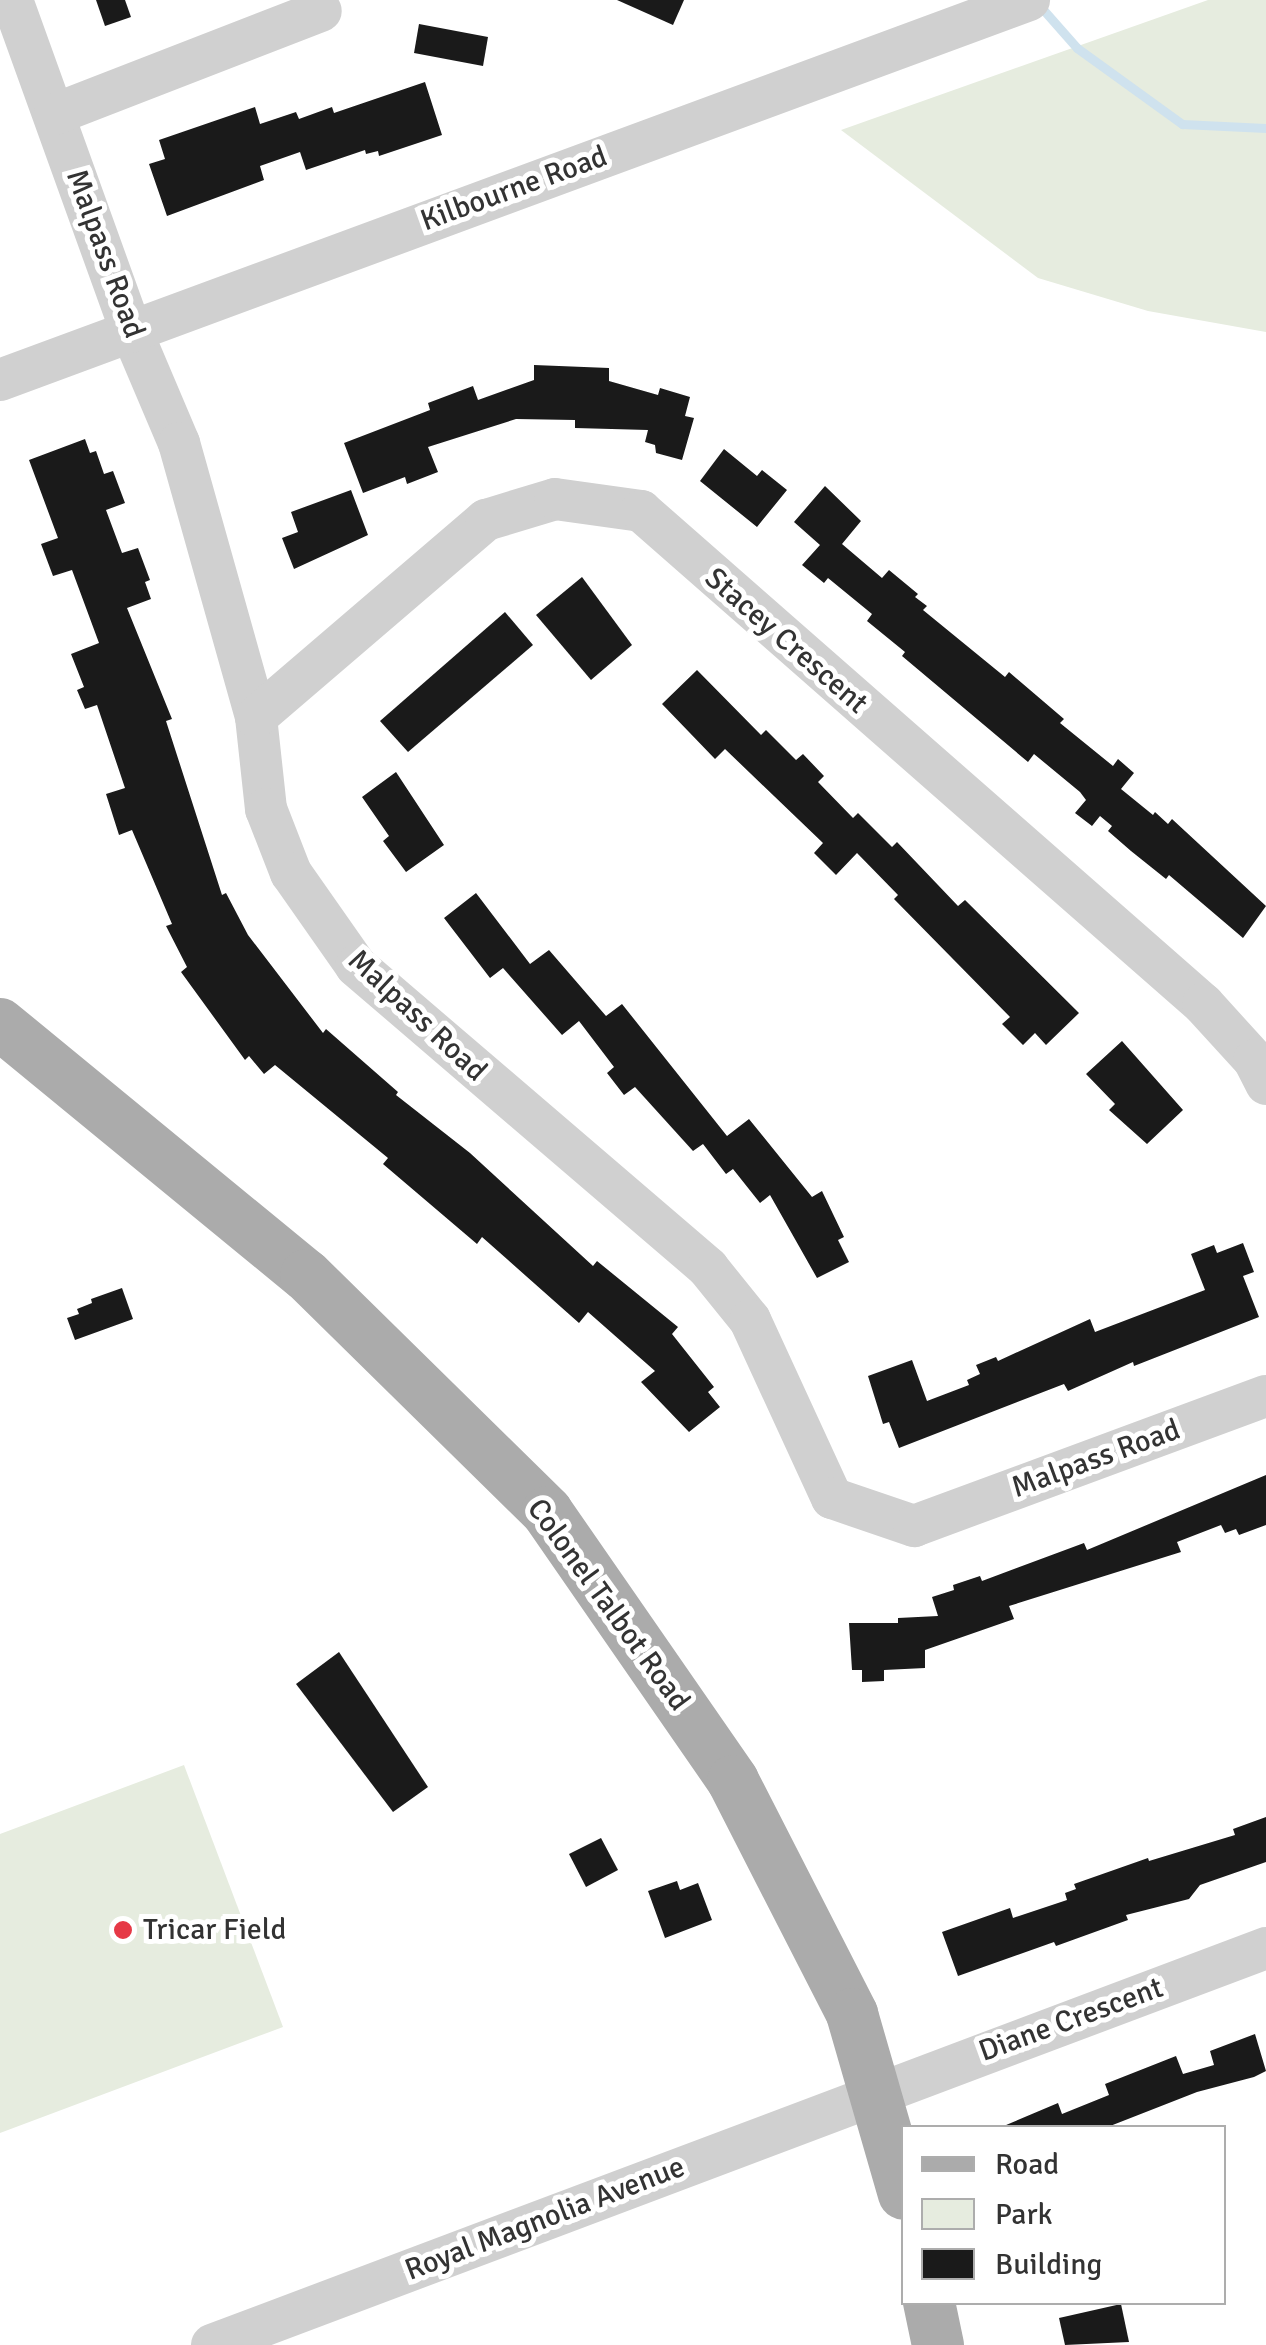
<!DOCTYPE html>
<html>
<head>
<meta charset="utf-8">
<style>
	body { margin:0 }
	#map { position:relative; width:1266px; height:2345px; overflow:hidden; background:#fff; font-family:Signika,sans-serif }
	div>[style] { position:absolute }
	.green>* { inset:0; background:#e6ecdf }
	.stream>* { height:9px; margin:-4.5px; padding:0 4.5px; transform-origin:4.5px; border-radius:4.5px; background:#cfe2ee }
	.building>* { inset:0; background:#1a1a1a }
	.minor>* { height:42px; margin:-21px; padding:0 21px; transform-origin:21px; border-radius:21px; background:#d0d0d0 }
	.major>* { height:52px; margin:-26px; padding:0 26px; transform-origin:26px; border-radius:26px; background:#ababab }
	.dots>* { width:28px; height:28px; translate:-50% -50%; box-sizing:border-box; border:5px solid #fff; border-radius:50% }
	span { translate:-50% -50%; white-space:nowrap; text-align:center; line-height:1.15; -webkit-text-stroke:10px #fff; paint-order:stroke }
	.street-label { font-size:30px; color:#333 }
	.poi-label { font-size:30px; color:#333 }
	.left { translate:0 -50%; text-align:left }
	.legend { position:absolute; left:901px; top:2125px; width:325px; height:180px; box-sizing:border-box; background:#fff; border:2px solid #adadad; margin:0; padding:12px 18px; list-style:none; font-size:30px; color:#333 }
	.legend li { display:flex; align-items:center; gap:20px; height:50px }
	.legend b { width:50px; border:2px solid #adadad }
</style>
</head>
<body>
<div id="map">
	<div class="green">
		<i style="clip-path:polygon(1208px 0,1266px 0,1266px 332px,1148px 311px,1038px 278px,841px 130px)"></i>
		<i style="clip-path:polygon(184px 1765px,283px 2027px,0 2133px,0 1834px)"></i>
	</div>
	<div class="stream">
		<i style="left:1040px;top:6px;width:56px;rotate:48.6deg"></i>
		<i style="left:1077px;top:48px;width:130px;rotate:35.9deg"></i>
		<i style="left:1182px;top:124px;width:84px;rotate:2.7deg"></i>
	</div>
	<div class="building">
		<i style="clip-path:polygon(96px 0,125px 0,131px 17px,105px 26px)"></i>
		<i style="clip-path:polygon(617px 0,684px 0,673px 25px)"></i>
		<i style="clip-path:polygon(419px 24px,488px 37px,483px 66px,414px 53px)"></i>
		<i style="clip-path:polygon(425px 82px,442px 135px,379px 156px,378px 151px,366px 154px,365px 150px,306px 170px,300px 152px,260px 166px,264px 180px,167px 216px,149px 164px,165px 159px,159px 140px,255px 107px,260px 124px,296px 112px,299px 119px,332px 107px,334px 113px)"></i>
		<i style="clip-path:polygon(534px 365px,609px 368px,609px 381px,658px 395px,660px 388px,690px 397px,685px 416px,694px 418px,682px 460px,656px 453px,655px 445px,645px 442px,648px 430px,575px 428px,575px 420px,516px 419px,428px 447px,438px 472px,407px 484px,405px 477px,363px 493px,344px 443px,430px 410px,428px 403px,473px 386px,478px 400px,534px 380px)"></i>
		<i style="clip-path:polygon(85px 439px,90px 453px,96px 451px,104px 474px,113px 471px,125px 503px,106px 510px,122px 553px,138px 548px,150px 580px,145px 582px,151px 599px,127px 608px,172px 719px,166px 721px,222px 895px,226px 893px,248px 935px,323px 1033px,326px 1029px,398px 1092px,396px 1095px,470px 1153px,593px 1266px,597px 1261px,678px 1327px,672px 1334px,714px 1387px,708px 1392px,720px 1407px,689px 1432px,641px 1382px,655px 1371px,588px 1312px,579px 1323px,482px 1237px,477px 1244px,383px 1164px,388px 1158px,275px 1065px,264px 1074px,249px 1056px,245px 1060px,181px 972px,187px 967px,166px 926px,172px 924px,132px 830px,119px 835px,106px 794px,125px 788px,97px 705px,85px 709px,77px 690px,84px 687px,71px 654px,99px 643px,72px 570px,53px 576px,41px 544px,58px 538px,29px 460px)"></i>
		<i style="clip-path:polygon(724px 449px,757px 476px,762px 470px,787px 490px,757px 527px,700px 481px)"></i>
		<i style="clip-path:polygon(825px 486px,861px 521px,842px 544px,882px 578px,889px 570px,918px 594px,915px 597px,927px 606px,923px 610px,1005px 677px,1009px 672px,1064px 719px,1060px 723px,1113px 766px,1118px 759px,1134px 773px,1121px 789px,1153px 815px,1155px 812px,1168px 824px,1172px 819px,1266px 906px,1243px 938px,1169px 875px,1166px 879px,1131px 851px,1108px 831px,1112px 826px,1100px 816px,1092px 826px,1075px 813px,1086px 800px,1080px 792px,1034px 754px,1028px 762px,902px 656px,905px 652px,867px 621px,872px 614px,828px 578px,824px 583px,802px 565px,820px 545px,794px 522px)"></i>
		<i style="clip-path:polygon(351px 490px,368px 535px,294px 569px,282px 538px,298px 532px,291px 512px)"></i>
		<i style="clip-path:polygon(582px 577px,632px 645px,591px 680px,536px 615px)"></i>
		<i style="clip-path:polygon(505px 612px,533px 645px,408px 752px,380px 721px)"></i>
		<i style="clip-path:polygon(697px 670px,761px 735px,766px 730px,796px 760px,803px 754px,824px 776px,818px 782px,853px 818px,858px 813px,892px 847px,897px 842px,958px 906px,965px 900px,1079px 1013px,1046px 1045px,1035px 1033px,1023px 1045px,1002px 1024px,1010px 1017px,894px 899px,898px 895px,857px 853px,836px 875px,814px 853px,823px 843px,725px 749px,715px 759px,662px 704px)"></i>
		<i style="clip-path:polygon(396px 772px,444px 845px,406px 872px,383px 841px,389px 836px,362px 797px)"></i>
		<i style="clip-path:polygon(476px 893px,530px 964px,549px 950px,606px 1016px,622px 1004px,727px 1136px,749px 1119px,812px 1197px,822px 1191px,844px 1237px,838px 1240px,849px 1262px,817px 1278px,770px 1195px,760px 1203px,733px 1169px,726px 1174px,703px 1144px,693px 1151px,635px 1087px,624px 1095px,607px 1073px,614px 1067px,579px 1021px,562px 1035px,503px 968px,490px 978px,444px 918px)"></i>
		<i style="clip-path:polygon(1122px 1041px,1183px 1110px,1147px 1144px,1109px 1110px,1115px 1104px,1086px 1074px)"></i>
		<i style="clip-path:polygon(1243px 1243px,1254px 1272px,1243px 1276px,1259px 1317px,1134px 1366px,1133px 1362px,1068px 1391px,1064px 1384px,899px 1448px,889px 1422px,883px 1424px,868px 1376px,912px 1360px,927px 1401px,969px 1385px,967px 1380px,980px 1374px,976px 1365px,996px 1357px,998px 1361px,1090px 1319px,1095px 1332px,1205px 1290px,1191px 1254px,1214px 1245px,1217px 1253px)"></i>
		<i style="clip-path:polygon(122px 1288px,133px 1319px,75px 1340px,67px 1318px,79px 1314px,77px 1309px,92px 1303px,91px 1299px)"></i>
		<i style="clip-path:polygon(1266px 1475px,1266px 1525px,1239px 1535px,1236px 1529px,1225px 1533px,1221px 1525px,1177px 1542px,1181px 1552px,1009px 1606px,1014px 1619px,925px 1650px,925px 1668px,884px 1670px,884px 1681px,862px 1682px,862px 1670px,852px 1670px,849px 1623px,898px 1623px,898px 1618px,938px 1616px,932px 1597px,954px 1590px,953px 1585px,980px 1576px,982px 1581px,1084px 1543px,1087px 1550px)"></i>
		<i style="clip-path:polygon(339px 1652px,428px 1787px,393px 1812px,296px 1684px)"></i>
		<i style="clip-path:polygon(1266px 1817px,1266px 1862px,1200px 1885px,1189px 1899px,1126px 1915px,1128px 1920px,1056px 1946px,1054px 1942px,958px 1976px,942px 1932px,1010px 1908px,1013px 1918px,1067px 1900px,1065px 1893px,1076px 1889px,1074px 1884px,1148px 1858px,1149px 1861px,1235px 1835px,1233px 1829px)"></i>
		<i style="clip-path:polygon(601px 1838px,618px 1870px,586px 1887px,569px 1854px)"></i>
		<i style="clip-path:polygon(677px 1881px,680px 1890px,698px 1883px,712px 1920px,665px 1938px,648px 1891px)"></i>
		<i style="clip-path:polygon(1255px 2034px,1266px 2071px,1254px 2077px,1197px 2092px,1105px 2128px,999px 2128px,1058px 2103px,1062px 2114px,1109px 2095px,1105px 2084px,1176px 2056px,1183px 2074px,1214px 2065px,1210px 2051px)"></i>
		<i style="clip-path:polygon(1121px 2304px,1129px 2342px,1065px 2345px,1059px 2318px)"></i>
	</div>
	<div class="minor">
		<i style="left:12px;top:0;width:351px;rotate:70.2deg"></i>
		<i style="left:131px;top:330px;width:123px;rotate:67deg"></i>
		<i style="left:179px;top:443px;width:285px;rotate:74.3deg"></i>
		<i style="left:256px;top:717px;width:93px;rotate:83.8deg"></i>
		<i style="left:266px;top:809px;width:69px;rotate:68.7deg"></i>
		<i style="left:291px;top:873px;width:113px;rotate:55deg"></i>
		<i style="left:356px;top:966px;width:464px;rotate:40.6deg"></i>
		<i style="left:708px;top:1268px;width:67px;rotate:51.1deg"></i>
		<i style="left:750px;top:1320px;width:196px;rotate:65.3deg"></i>
		<i style="left:832px;top:1498px;width:87px;rotate:18.9deg"></i>
		<i style="left:914px;top:1526px;width:375px;rotate:-20.3deg"></i>
		<i style="left:55px;top:114px;width:285px;rotate:-21.2deg"></i>
		<i style="left:0;top:380px;width:1097px;rotate:-20.27deg"></i>
		<i style="left:256px;top:717px;width:303px;rotate:-40.6deg"></i>
		<i style="left:486px;top:520px;width:72px;rotate:-16.9deg"></i>
		<i style="left:555px;top:499px;width:87px;rotate:7.9deg"></i>
		<i style="left:641px;top:511px;width:748px;rotate:41.26deg"></i>
		<i style="left:1203px;top:1004px;width:76px;rotate:47.7deg"></i>
		<i style="left:1254px;top:1060px;width:27px;rotate:63deg"></i>
		<i style="left:212px;top:2345px;width:1126px;rotate:-20.64deg"></i>
	</div>
	<div class="major">
		<i style="left:0;top:1024px;width:396px;rotate:39.4deg"></i>
		<i style="left:306px;top:1275px;width:338px;rotate:44.5deg"></i>
		<i style="left:547px;top:1512px;width:327px;rotate:55.3deg"></i>
		<i style="left:733px;top:1781px;width:262px;rotate:62.9deg"></i>
		<i style="left:852px;top:2014px;width:187px;rotate:73.9deg"></i>
		<i style="left:929px;top:2302px;width:44px;rotate:78.2deg"></i>
	</div>
	<div class="dots">
		<i style="left:123px;top:1930px;background:#e63946"></i>
	</div>
	<div class="street-label">
		<span style="left:514px;top:189px;rotate:-20deg">Kilbourne Road</span>
		<span style="left:105px;top:254px;rotate:70deg">Malpass Road</span>
		<span style="left:786px;top:641px;rotate:41deg">Stacey Crescent</span>
		<span style="left:417px;top:1016px;rotate:43deg">Malpass Road</span>
		<span style="left:1096px;top:1459px;rotate:-20deg">Malpass Road</span>
		<span style="left:608px;top:1605px;rotate:54deg">Colonel Talbot Road</span>
		<span style="left:1071px;top:2020px;rotate:-20deg">Diane Crescent</span>
		<span style="left:545px;top:2219px;rotate:-21deg">Royal Magnolia Avenue</span>
	</div>
	<div class="poi-label">
		<span class="left" style="left:143px;top:1930px">Tricar Field</span>
	</div>
	<ul class="legend">
	<li><b style="height:12px;background:#ababab"></b>Road</li>
	<li><b style="height:28px;background:#e6ecdf"></b>Park</li>
	<li><b style="height:28px;background:#1a1a1a"></b>Building</li>
	</ul>
</div>
</body>
</html>
